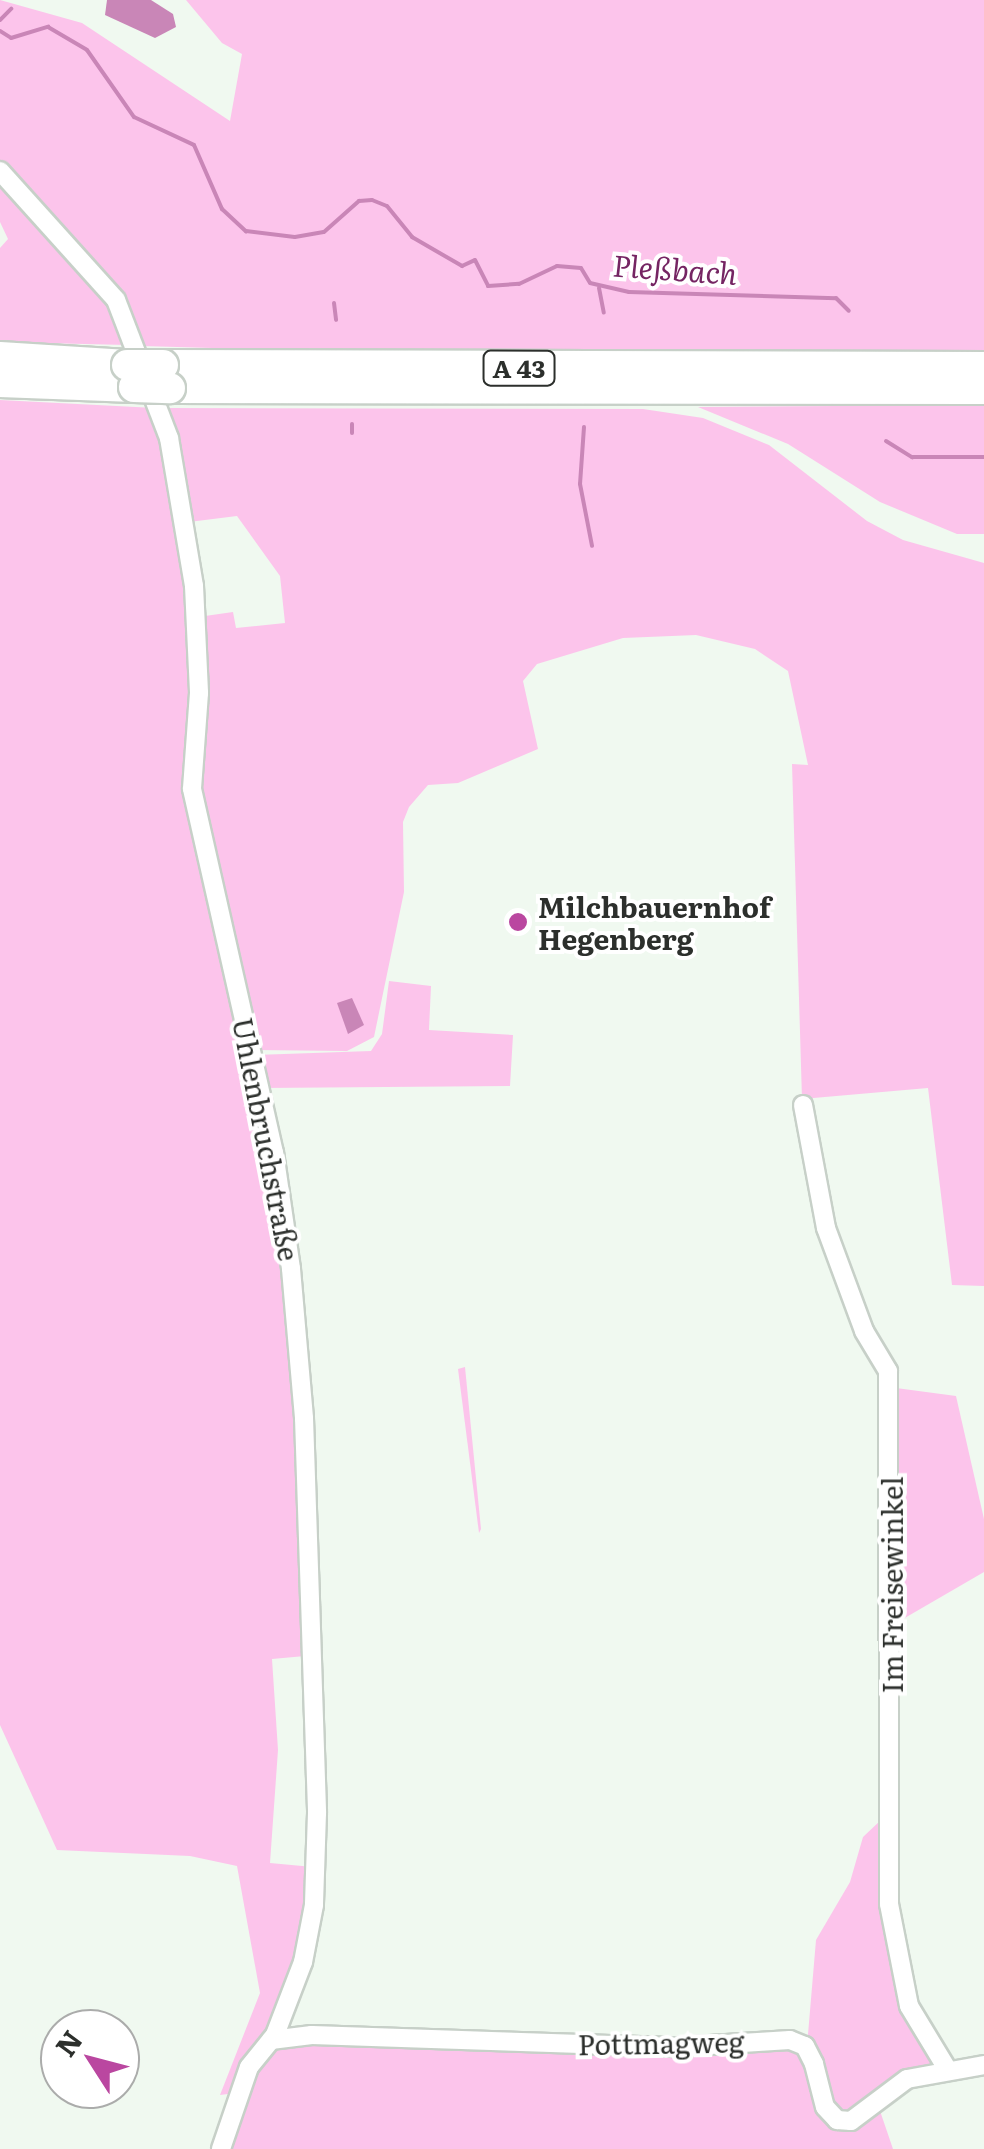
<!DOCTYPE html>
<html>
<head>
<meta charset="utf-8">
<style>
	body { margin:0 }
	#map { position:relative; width:984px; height:2149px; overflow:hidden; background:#f0f9f0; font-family:Literata,serif }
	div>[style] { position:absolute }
	.green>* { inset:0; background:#fcc4eb }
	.water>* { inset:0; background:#c986b7 }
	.stream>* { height:4px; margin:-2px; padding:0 2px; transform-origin:2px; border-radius:2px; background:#c986b7 }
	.roads { filter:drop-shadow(2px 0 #c7d0c8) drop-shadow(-2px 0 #c7d0c8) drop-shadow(0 2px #c7d0c8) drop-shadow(0 -2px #c7d0c8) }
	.street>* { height:18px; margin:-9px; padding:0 9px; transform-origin:9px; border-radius:9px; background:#fff }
	.highway>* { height:30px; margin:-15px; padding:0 15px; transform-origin:15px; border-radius:15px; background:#fff }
	.bridges { filter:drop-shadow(2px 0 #c7d0c8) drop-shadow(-2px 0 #c7d0c8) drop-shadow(0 2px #c7d0c8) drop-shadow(0 -2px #c7d0c8) }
	.highway-bridge>* { height:30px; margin:-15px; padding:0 15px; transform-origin:15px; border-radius:15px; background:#fff }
	.dots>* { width:28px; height:28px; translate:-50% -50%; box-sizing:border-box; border:5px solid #fff; border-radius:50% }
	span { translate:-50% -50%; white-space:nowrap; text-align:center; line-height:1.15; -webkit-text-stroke:8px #fff; paint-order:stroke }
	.shield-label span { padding:2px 8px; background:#fff; border:2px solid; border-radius:8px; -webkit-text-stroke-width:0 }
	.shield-label { font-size:25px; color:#2c2f2c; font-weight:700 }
	.poi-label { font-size:28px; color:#2c2f2c; font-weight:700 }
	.left { translate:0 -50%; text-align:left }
	.street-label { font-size:28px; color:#2c2f2c }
	.water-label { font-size:30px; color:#752563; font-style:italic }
	.north { position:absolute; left:40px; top:2009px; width:100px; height:100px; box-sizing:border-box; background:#fff; border:2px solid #abacab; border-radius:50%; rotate:306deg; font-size:28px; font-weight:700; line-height:40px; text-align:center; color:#2c2f2c }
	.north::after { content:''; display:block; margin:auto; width:35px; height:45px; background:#ba47a0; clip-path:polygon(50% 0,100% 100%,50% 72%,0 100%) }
</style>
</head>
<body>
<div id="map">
	<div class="green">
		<i style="clip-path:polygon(0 0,82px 23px,230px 121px,242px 54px,222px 43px,186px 0,984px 0,984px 350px,386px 353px,142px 346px,113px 288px,0 165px)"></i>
		<i style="clip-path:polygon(0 175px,107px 291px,127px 345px,0 342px,0 248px,8px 239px,0 222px)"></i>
		<i style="clip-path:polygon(0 400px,155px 408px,187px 589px,194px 679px,186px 759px,265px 1123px,293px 1324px,305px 1656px,272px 1659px,278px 1750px,270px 1863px,313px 1867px,309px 1921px,269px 2034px,228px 2094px,220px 2095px,260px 1993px,237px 1866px,190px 1856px,57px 1850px,0 1725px)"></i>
		<i style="clip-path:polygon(984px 405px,984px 534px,957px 534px,880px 502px,788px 444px,698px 407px)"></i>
		<i style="clip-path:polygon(167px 408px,643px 409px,703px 418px,769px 445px,867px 521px,903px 540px,984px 563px,984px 1286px,952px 1285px,928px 1088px,802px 1099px,792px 764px,808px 765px,788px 671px,755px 649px,696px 635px,623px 638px,537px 664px,523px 681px,538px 749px,458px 783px,428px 785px,409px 807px,403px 822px,404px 892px,374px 1037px,347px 1051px,256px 1050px,198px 806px,198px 617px,233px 612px,236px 628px,285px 623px,280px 576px,237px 516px,189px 522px)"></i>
		<i style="clip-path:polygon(389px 981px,431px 986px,429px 1030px,513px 1035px,510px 1086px,262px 1088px,255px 1055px,371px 1051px,382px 1034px)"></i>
		<i style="clip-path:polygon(465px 1367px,481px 1529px,479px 1533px,458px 1369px)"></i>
		<i style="clip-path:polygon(896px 1388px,956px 1396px,984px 1519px,984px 1572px,903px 1619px,897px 1618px)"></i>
		<i style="clip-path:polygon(882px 1819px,890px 1960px,916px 2040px,944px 2073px,929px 2074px,878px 2105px,893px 2149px,226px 2149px,251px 2073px,268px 2053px,304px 2040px,807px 2046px,816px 1940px,850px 1882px,863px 1837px)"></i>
	</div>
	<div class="water">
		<i style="clip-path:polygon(107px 0,151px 0,173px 14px,176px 27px,155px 38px,105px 15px)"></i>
		<i style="clip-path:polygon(352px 998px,364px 1025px,348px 1034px,337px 1003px)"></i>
	</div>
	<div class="stream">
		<i style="left:0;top:20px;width:16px;rotate:-45deg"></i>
		<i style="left:0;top:31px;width:13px;rotate:32deg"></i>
		<i style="left:11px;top:38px;width:39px;rotate:-17deg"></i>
		<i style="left:48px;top:27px;width:45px;rotate:30.5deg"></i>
		<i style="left:87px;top:50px;width:82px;rotate:55deg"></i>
		<i style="left:134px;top:117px;width:66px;rotate:25deg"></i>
		<i style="left:194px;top:145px;width:70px;rotate:66.4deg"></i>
		<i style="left:222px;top:209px;width:33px;rotate:43deg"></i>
		<i style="left:246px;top:231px;width:49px;rotate:7deg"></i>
		<i style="left:295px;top:237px;width:29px;rotate:-10deg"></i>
		<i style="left:324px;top:232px;width:47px;rotate:-41.5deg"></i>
		<i style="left:359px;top:201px;width:13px;rotate:-4deg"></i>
		<i style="left:372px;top:200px;width:16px;rotate:22deg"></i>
		<i style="left:387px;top:206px;width:40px;rotate:51deg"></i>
		<i style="left:412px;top:237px;width:58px;rotate:30.1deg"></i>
		<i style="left:462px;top:266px;width:14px;rotate:-25deg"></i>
		<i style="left:475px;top:260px;width:29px;rotate:63deg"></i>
		<i style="left:488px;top:286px;width:31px;rotate:-4deg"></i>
		<i style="left:519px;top:284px;width:42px;rotate:-25.3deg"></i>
		<i style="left:557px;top:266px;width:24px;rotate:5deg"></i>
		<i style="left:581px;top:268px;width:17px;rotate:59deg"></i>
		<i style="left:590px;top:283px;width:40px;rotate:13deg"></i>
		<i style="left:629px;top:292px;width:207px;rotate:1.7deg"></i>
		<i style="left:836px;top:298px;width:18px;rotate:45deg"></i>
		<i style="left:599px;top:288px;width:25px;rotate:79deg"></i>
		<i style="left:334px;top:303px;width:17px;rotate:83deg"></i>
		<i style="left:352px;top:424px;width:9px;rotate:90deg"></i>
		<i style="left:584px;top:427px;width:57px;rotate:94deg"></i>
		<i style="left:580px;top:484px;width:63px;rotate:79deg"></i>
		<i style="left:886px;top:441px;width:31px;rotate:32deg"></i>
		<i style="left:912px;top:457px;width:72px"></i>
	</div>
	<div class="roads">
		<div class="street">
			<i style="left:0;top:171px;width:173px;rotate:48deg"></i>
			<i style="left:116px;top:300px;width:148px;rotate:69deg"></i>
			<i style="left:169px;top:438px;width:150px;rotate:80.4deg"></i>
			<i style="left:194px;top:586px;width:107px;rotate:87.3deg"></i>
			<i style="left:199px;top:693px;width:96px;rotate:94.2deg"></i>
			<i style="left:192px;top:789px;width:372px;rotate:77.3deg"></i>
			<i style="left:274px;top:1152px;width:118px;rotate:81.7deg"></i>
			<i style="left:291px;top:1269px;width:150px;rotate:85deg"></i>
			<i style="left:304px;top:1418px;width:395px;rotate:88.1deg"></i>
			<i style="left:317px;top:1813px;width:92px;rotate:91.9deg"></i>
			<i style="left:314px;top:1905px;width:58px;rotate:100.9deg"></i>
			<i style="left:303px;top:1962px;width:78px;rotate:111deg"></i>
			<i style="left:275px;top:2035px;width:41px;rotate:129.1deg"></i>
			<i style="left:249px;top:2067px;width:87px;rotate:108.9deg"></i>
			<i style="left:803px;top:1105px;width:125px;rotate:79.4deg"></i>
			<i style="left:826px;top:1228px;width:110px;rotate:69.7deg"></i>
			<i style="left:864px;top:1331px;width:47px;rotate:59deg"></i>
			<i style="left:888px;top:1371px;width:533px;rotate:89.89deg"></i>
			<i style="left:889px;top:1904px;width:104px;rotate:78.9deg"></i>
			<i style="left:909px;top:2006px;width:71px;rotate:58.8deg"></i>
			<i style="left:271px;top:2040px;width:41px;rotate:-7deg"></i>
			<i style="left:312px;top:2035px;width:366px;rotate:1.9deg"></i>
			<i style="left:678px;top:2047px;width:112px;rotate:-3.6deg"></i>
			<i style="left:790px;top:2040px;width:16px;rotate:22deg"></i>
			<i style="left:805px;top:2046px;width:20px;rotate:63deg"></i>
			<i style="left:814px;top:2064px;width:44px;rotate:75.7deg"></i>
			<i style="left:825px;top:2107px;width:18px;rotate:47deg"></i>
			<i style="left:837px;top:2120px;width:14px;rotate:4deg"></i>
			<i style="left:851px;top:2121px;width:70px;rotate:-36.9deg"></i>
			<i style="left:907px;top:2079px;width:78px;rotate:-10.3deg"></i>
		</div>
		<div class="highway">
			<i style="left:0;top:357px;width:127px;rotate:3.6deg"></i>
			<i style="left:163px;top:365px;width:821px;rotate:0.14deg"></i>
			<i style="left:0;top:382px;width:134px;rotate:2.1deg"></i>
			<i style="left:170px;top:388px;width:814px;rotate:0.07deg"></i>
		</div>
	</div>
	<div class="bridges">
		<div class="highway-bridge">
			<i style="left:127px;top:365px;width:36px"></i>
			<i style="left:134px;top:387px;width:36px;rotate:2deg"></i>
		</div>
	</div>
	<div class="dots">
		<i style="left:518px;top:922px;background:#ba47a0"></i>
	</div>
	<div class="shield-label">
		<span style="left:519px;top:368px">A 43</span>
	</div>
	<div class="poi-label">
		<span class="left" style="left:538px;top:922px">Milchbauernhof<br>Hegenberg</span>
	</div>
	<div class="street-label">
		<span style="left:267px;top:1139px;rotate:79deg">Uhlenbruchstraße</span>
		<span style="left:891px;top:1585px;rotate:-90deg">Im Freisewinkel</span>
		<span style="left:661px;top:2042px;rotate:-1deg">Pottmagweg</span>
	</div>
	<div class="water-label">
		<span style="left:675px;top:268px;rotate:4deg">Pleßbach</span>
	</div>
	<div class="north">N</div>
</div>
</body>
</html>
